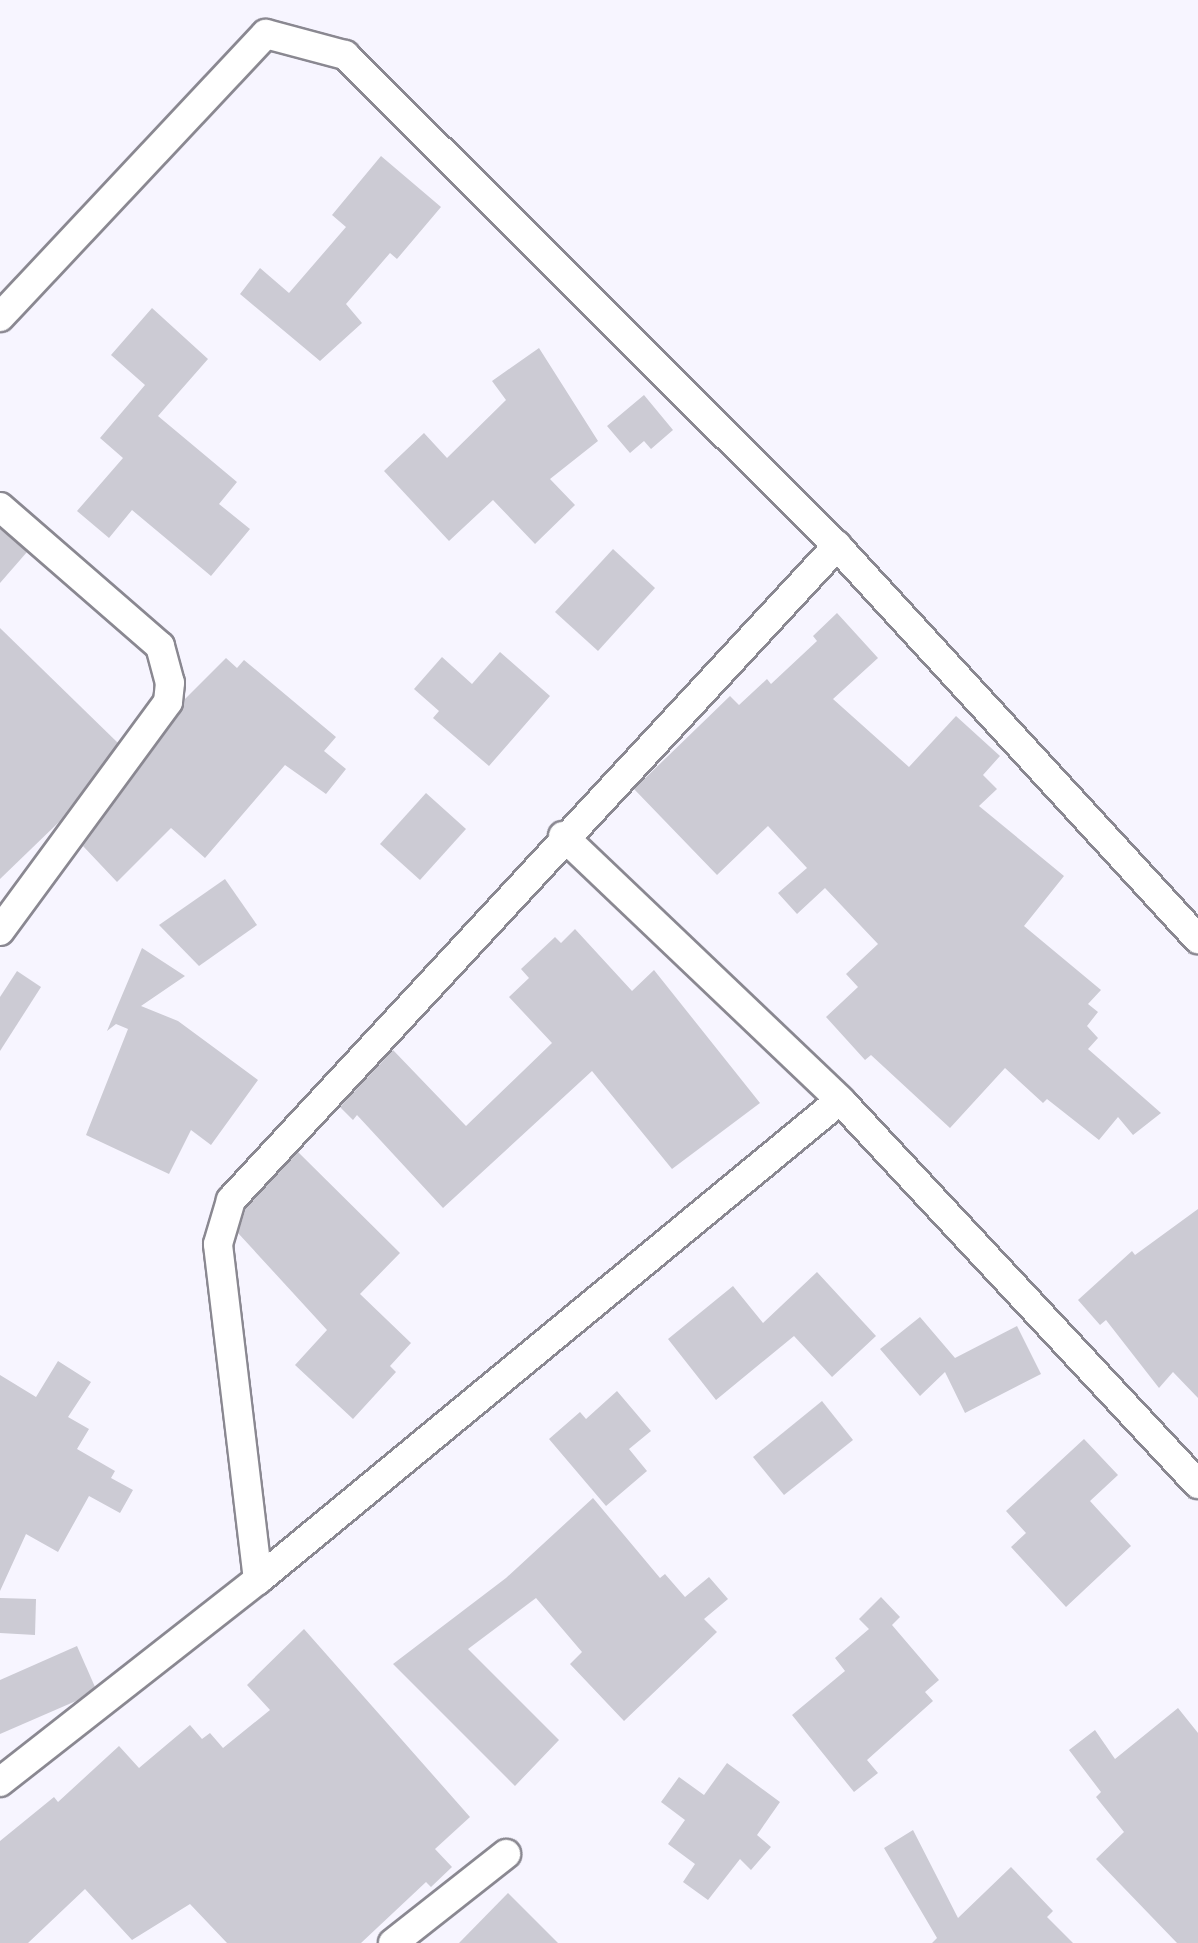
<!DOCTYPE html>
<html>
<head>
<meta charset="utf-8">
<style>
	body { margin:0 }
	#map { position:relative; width:1198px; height:1943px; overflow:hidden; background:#f7f5ff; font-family:Helvetica,sans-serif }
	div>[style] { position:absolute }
	.building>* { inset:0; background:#cccbd4 }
	.roads { filter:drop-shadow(2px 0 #8a8891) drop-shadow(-2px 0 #8a8891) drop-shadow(0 2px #8a8891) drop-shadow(0 -2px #8a8891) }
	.street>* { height:28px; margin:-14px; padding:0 14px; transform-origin:14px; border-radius:14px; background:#fff }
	span { translate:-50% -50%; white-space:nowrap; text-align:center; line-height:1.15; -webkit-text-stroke:6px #fff; paint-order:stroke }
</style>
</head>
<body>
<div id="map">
	<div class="building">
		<i style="clip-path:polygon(381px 156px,441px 207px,397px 259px,390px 253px,346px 304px,362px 323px,320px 361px,240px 294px,260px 268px,289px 293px,346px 227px,332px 215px)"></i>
		<i style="clip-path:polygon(152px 308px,208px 359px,158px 416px,237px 482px,219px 504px,250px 529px,211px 576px,132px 510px,109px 538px,77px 511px,123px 458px,100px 438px,145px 385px,111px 355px)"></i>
		<i style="clip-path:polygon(539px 348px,598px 441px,550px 479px,575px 505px,535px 544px,493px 500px,449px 541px,384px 471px,424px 433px,447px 458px,506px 400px,492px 381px)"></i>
		<i style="clip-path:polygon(644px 395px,673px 430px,651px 449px,644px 441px,630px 453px,607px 426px)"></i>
		<i style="clip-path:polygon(0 529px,27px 552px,0 583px)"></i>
		<i style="clip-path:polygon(613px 549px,655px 588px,598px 651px,555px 612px)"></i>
		<i style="clip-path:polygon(837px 613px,878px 658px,833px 699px,909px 767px,956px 716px,1000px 756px,983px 775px,997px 789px,979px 806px,1064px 876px,1024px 926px,1101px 990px,1088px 1004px,1098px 1012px,1087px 1026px,1098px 1038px,1088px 1049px,1161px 1113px,1133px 1135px,1118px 1117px,1099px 1140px,1047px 1099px,1043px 1103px,1005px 1068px,950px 1128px,871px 1055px,865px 1060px,826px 1017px,858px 987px,846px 974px,878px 944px,825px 888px,797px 914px,778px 893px,807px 868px,768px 826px,717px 875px,634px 789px,730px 696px,739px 705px,767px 679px,771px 684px,817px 641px,813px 636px)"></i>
		<i style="clip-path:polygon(0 628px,118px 743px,59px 822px,0 879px)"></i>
		<i style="clip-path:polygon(500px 652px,550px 696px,489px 766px,433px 718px,439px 711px,414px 689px,442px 657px,472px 684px)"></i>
		<i style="clip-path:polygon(226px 658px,237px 668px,244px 660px,336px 737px,324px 751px,346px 769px,326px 794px,285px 765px,205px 858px,171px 828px,117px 882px,83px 846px,181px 712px,185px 699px)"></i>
		<i style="clip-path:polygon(426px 793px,466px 829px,420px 880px,380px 844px)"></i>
		<i style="clip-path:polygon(225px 879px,257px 925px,199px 966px,159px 925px)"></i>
		<i style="clip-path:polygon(575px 929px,632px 991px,654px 970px,760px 1103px,672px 1169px,592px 1071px,443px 1208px,357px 1115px,353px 1120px,340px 1107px,393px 1050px,466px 1126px,552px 1043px,509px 997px,529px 978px,521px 969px,555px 937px,561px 943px)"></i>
		<i style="clip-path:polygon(142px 948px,185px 976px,141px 1006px,178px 1021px,258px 1080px,211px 1145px,191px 1130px,169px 1174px,86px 1135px,128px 1029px,116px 1024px,107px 1031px)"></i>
		<i style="clip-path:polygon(17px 971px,41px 987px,0 1051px,0 997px)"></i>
		<i style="clip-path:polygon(298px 1152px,400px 1253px,360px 1294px,411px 1343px,390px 1366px,396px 1372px,353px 1419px,295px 1365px,327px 1330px,238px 1233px,246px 1208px)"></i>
		<i style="clip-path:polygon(1198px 1209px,1198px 1398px,1173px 1372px,1159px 1388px,1106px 1320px,1100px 1325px,1078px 1300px,1132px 1251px,1135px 1255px)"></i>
		<i style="clip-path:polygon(817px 1272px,876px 1336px,832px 1377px,794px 1336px,716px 1400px,668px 1339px,733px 1286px,763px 1323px)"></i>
		<i style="clip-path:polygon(920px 1317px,955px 1358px,1017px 1326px,1041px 1374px,965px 1413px,945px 1372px,920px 1396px,880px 1349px)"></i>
		<i style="clip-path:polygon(58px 1361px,91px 1382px,68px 1417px,89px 1429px,77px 1449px,115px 1471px,111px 1478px,133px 1490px,120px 1513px,89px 1496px,58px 1552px,26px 1534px,0 1591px,0 1375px,36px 1397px)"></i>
		<i style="clip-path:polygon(617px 1391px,651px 1431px,629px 1449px,647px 1471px,606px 1506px,549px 1439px,580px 1412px,586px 1419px)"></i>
		<i style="clip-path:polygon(822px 1401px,853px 1440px,784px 1495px,753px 1457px)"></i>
		<i style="clip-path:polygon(1084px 1439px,1118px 1475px,1090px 1501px,1131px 1546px,1066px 1607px,1011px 1547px,1026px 1533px,1006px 1511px)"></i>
		<i style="clip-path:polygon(593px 1498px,660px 1578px,665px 1574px,685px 1597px,709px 1577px,728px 1599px,704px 1619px,717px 1632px,624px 1721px,570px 1664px,582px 1652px,536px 1598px,468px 1649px,559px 1740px,515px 1786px,393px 1664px,506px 1578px)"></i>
		<i style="clip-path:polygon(881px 1597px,900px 1617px,892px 1625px,939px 1680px,925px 1692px,933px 1701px,867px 1760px,878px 1773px,854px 1792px,792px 1715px,845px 1671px,835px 1658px,869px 1629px,859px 1619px)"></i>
		<i style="clip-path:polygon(0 1598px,36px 1599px,35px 1635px,0 1633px)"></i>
		<i style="clip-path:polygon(304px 1629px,470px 1817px,435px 1849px,452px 1867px,431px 1887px,426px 1882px,361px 1943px,227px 1943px,190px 1904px,132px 1940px,85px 1889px,28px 1943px,0 1943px,0 1841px,54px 1797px,58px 1802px,119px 1746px,139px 1768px,190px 1725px,202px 1739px,210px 1733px,223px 1748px,270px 1710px,247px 1685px)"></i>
		<i style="clip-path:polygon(77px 1646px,95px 1687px,76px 1701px,0 1734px,0 1680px)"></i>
		<i style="clip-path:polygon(1178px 1708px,1198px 1733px,1198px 1943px,1177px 1943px,1096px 1859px,1124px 1832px,1096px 1797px,1101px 1792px,1069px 1750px,1095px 1730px,1115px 1759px)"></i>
		<i style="clip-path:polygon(727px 1763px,780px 1802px,757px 1835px,771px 1847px,751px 1870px,740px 1859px,708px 1900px,683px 1882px,695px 1864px,668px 1844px,685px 1820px,661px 1802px,679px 1777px,704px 1795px)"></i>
		<i style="clip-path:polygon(913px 1830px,958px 1918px,1011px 1867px,1053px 1911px,1047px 1917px,1073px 1943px,932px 1943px,937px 1938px,884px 1848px)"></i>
		<i style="clip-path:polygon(508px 1893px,558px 1943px,459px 1943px)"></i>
	</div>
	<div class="roads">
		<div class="street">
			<i style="left:0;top:317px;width:388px;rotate:-46.8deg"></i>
			<i style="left:266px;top:34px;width:82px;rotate:14.9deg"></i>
			<i style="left:345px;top:55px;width:695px;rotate:44.94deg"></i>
			<i style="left:837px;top:546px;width:534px;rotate:47.43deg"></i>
			<i style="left:0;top:507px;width:212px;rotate:41deg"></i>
			<i style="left:160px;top:646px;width:38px;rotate:75deg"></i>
			<i style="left:170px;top:683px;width:19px;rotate:96deg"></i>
			<i style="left:168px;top:702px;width:284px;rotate:126.3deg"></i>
			<i style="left:563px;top:836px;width:383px;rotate:43.6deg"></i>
			<i style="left:840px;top:1100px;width:525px;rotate:47.01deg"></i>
			<i style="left:258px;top:1580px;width:338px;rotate:-96.8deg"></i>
			<i style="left:218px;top:1244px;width:46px;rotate:-73.5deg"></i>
			<i style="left:231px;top:1200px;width:892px;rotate:-47.18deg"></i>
			<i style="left:0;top:1782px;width:328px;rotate:-38.1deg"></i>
			<i style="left:258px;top:1580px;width:754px;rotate:-39.51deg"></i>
			<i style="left:393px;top:1943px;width:144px;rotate:-38.2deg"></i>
		</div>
	</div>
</div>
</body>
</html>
